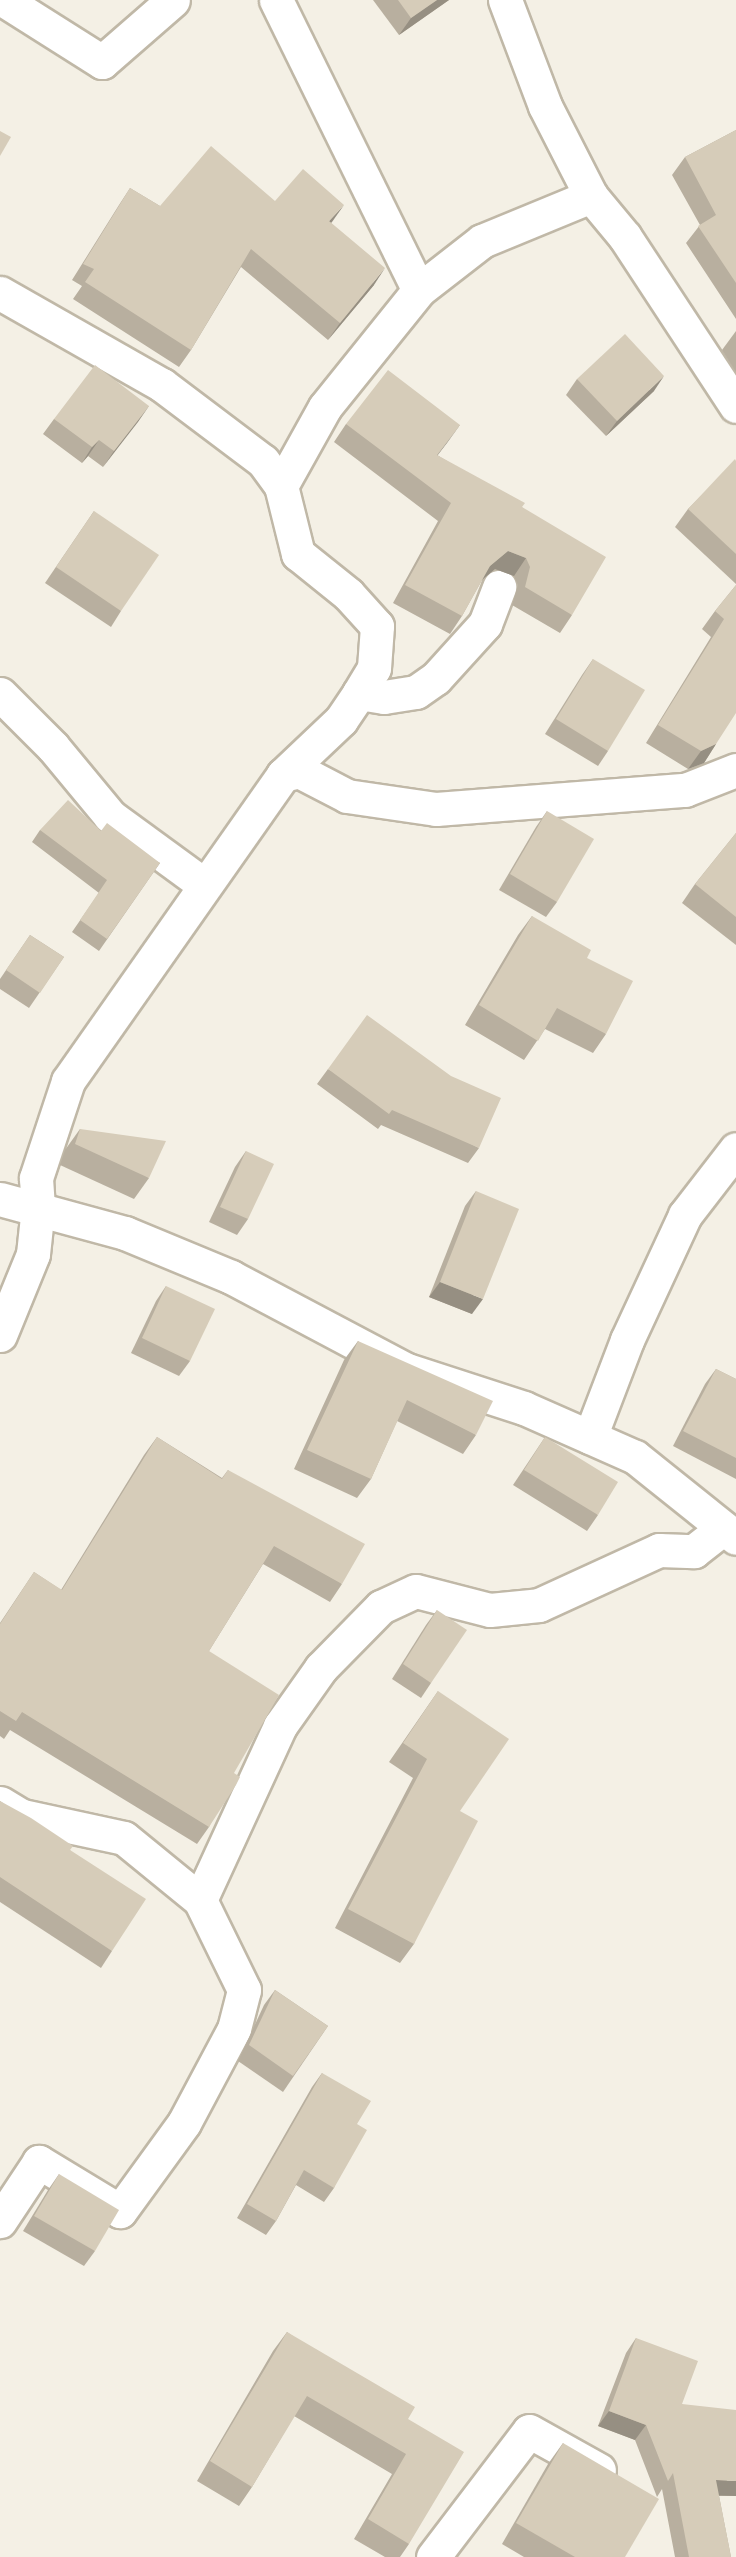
<!DOCTYPE html>
<html>
<head>
<meta charset="utf-8">
<style>
	body { margin:0 }
	#map { position:relative; width:736px; height:2557px; overflow:hidden; background:#f4f0e5; font-family:Arial,sans-serif }
	div>[style] { position:absolute }
	.roads { filter:drop-shadow(2px 0 #c0b8a7) drop-shadow(-2px 0 #c0b8a7) drop-shadow(0 2px #c0b8a7) drop-shadow(0 -2px #c0b8a7) }
	.minor>* { height:33px; margin:-16.5px; padding:0 16.5px; transform-origin:16.5px; border-radius:16.5px; background:#fff }
	.wall>* { inset:0; background:#b8af9f }
	.shaded-wall>* { inset:0; background:#968f82 }
	.building>* { inset:0; background:#d6ccb9 }
	span { translate:-50% -50%; white-space:nowrap; text-align:center; line-height:1.15; -webkit-text-stroke:5px #fff; paint-order:stroke }
</style>
</head>
<body>
<div id="map">
	<div class="roads">
		<div class="minor">
			<i style="left:4px;top:0;width:116px;rotate:32.3deg"></i>
			<i style="left:102px;top:62px;width:94px;rotate:-41.1deg"></i>
			<i style="left:276px;top:0;width:323px;rotate:63.8deg"></i>
			<i style="left:505px;top:0;width:113px;rotate:69.3deg"></i>
			<i style="left:545px;top:106px;width:101px;rotate:62.9deg"></i>
			<i style="left:591px;top:196px;width:53px;rotate:50.3deg"></i>
			<i style="left:625px;top:237px;width:202px;rotate:56.7deg"></i>
			<i style="left:0;top:293px;width:186px;rotate:29.6deg"></i>
			<i style="left:162px;top:385px;width:126px;rotate:37deg"></i>
			<i style="left:263px;top:461px;width:31px;rotate:54deg"></i>
			<i style="left:359px;top:693px;width:25px;rotate:9deg"></i>
			<i style="left:384px;top:697px;width:32px;rotate:-9deg"></i>
			<i style="left:416px;top:692px;width:24px;rotate:-35deg"></i>
			<i style="left:436px;top:678px;width:73px;rotate:-47.8deg"></i>
			<i style="left:485px;top:624px;width:40px;rotate:-69deg"></i>
			<i style="left:0;top:694px;width:75px;rotate:45deg"></i>
			<i style="left:53px;top:747px;width:89px;rotate:50.4deg"></i>
			<i style="left:110px;top:816px;width:115px;rotate:36.2deg"></i>
			<i style="left:283px;top:775px;width:80px;rotate:-43.5deg"></i>
			<i style="left:341px;top:720px;width:32px;rotate:-56deg"></i>
			<i style="left:359px;top:693px;width:29px;rotate:-59deg"></i>
			<i style="left:374px;top:668px;width:42px;rotate:-85.9deg"></i>
			<i style="left:377px;top:626px;width:43px;rotate:-132.2deg"></i>
			<i style="left:348px;top:594px;width:64px;rotate:-141.3deg"></i>
			<i style="left:298px;top:554px;width:70px;rotate:-104deg"></i>
			<i style="left:281px;top:486px;width:90px;rotate:-60.9deg"></i>
			<i style="left:325px;top:407px;width:150px;rotate:-51.2deg"></i>
			<i style="left:419px;top:290px;width:80px;rotate:-37.9deg"></i>
			<i style="left:482px;top:241px;width:118px;rotate:-22.4deg"></i>
			<i style="left:0;top:1199px;width:130px;rotate:15.2deg"></i>
			<i style="left:125px;top:1233px;width:115px;rotate:22.5deg"></i>
			<i style="left:231px;top:1277px;width:199px;rotate:27.9deg"></i>
			<i style="left:407px;top:1370px;width:123px;rotate:18deg"></i>
			<i style="left:524px;top:1408px;width:121px;rotate:23.8deg"></i>
			<i style="left:635px;top:1457px;width:129px;rotate:38.7deg"></i>
			<i style="left:0;top:1335px;width:87px;rotate:-67.8deg"></i>
			<i style="left:33px;top:1254px;width:47px;rotate:-83.9deg"></i>
			<i style="left:38px;top:1207px;width:29px;rotate:-94deg"></i>
			<i style="left:36px;top:1178px;width:102px;rotate:-71.7deg"></i>
			<i style="left:68px;top:1081px;width:374px;rotate:-54.9deg"></i>
			<i style="left:283px;top:775px;width:16px;rotate:-14deg"></i>
			<i style="left:299px;top:771px;width:54px;rotate:27.5deg"></i>
			<i style="left:347px;top:796px;width:90px;rotate:8.3deg"></i>
			<i style="left:436px;top:809px;width:250px;rotate:-4.4deg"></i>
			<i style="left:685px;top:790px;width:55px;rotate:-21.4deg"></i>
			<i style="left:590px;top:1437px;width:104px;rotate:-69.1deg"></i>
			<i style="left:627px;top:1340px;width:138px;rotate:-65.1deg"></i>
			<i style="left:685px;top:1215px;width:83px;rotate:-52.3deg"></i>
			<i style="left:0;top:1803px;width:26px;rotate:31deg"></i>
			<i style="left:22px;top:1816px;width:104px;rotate:12.2deg"></i>
			<i style="left:124px;top:1838px;width:98px;rotate:39.2deg"></i>
			<i style="left:200px;top:1900px;width:100px;rotate:63.9deg"></i>
			<i style="left:244px;top:1990px;width:40px;rotate:104.4deg"></i>
			<i style="left:234px;top:2029px;width:106px;rotate:118deg"></i>
			<i style="left:184px;top:2123px;width:109px;rotate:126deg"></i>
			<i style="left:120px;top:2211px;width:95px;rotate:-148.8deg"></i>
			<i style="left:39px;top:2162px;width:71px;rotate:123.5deg"></i>
			<i style="left:200px;top:1900px;width:192px;rotate:-65.3deg"></i>
			<i style="left:280px;top:1726px;width:71px;rotate:-54.7deg"></i>
			<i style="left:321px;top:1668px;width:86px;rotate:-45.5deg"></i>
			<i style="left:381px;top:1607px;width:38px;rotate:-25deg"></i>
			<i style="left:416px;top:1591px;width:76px;rotate:14.4deg"></i>
			<i style="left:490px;top:1610px;width:49px;rotate:-5.8deg"></i>
			<i style="left:539px;top:1605px;width:132px;rotate:-24.6deg"></i>
			<i style="left:659px;top:1550px;width:35px;rotate:2deg"></i>
			<i style="left:694px;top:1551px;width:37px;rotate:-38deg"></i>
			<i style="left:433px;top:2557px;width:158px;rotate:-52.7deg"></i>
			<i style="left:529px;top:2431px;width:80px;rotate:29.1deg"></i>
		</div>
	</div>
	<div class="wall">
		<i style="clip-path:polygon(373px 0,449px 0,399px 35px)"></i>
		<i style="clip-path:polygon(736px 130px,736px 319px,686px 243px,700px 225px,672px 175px,685px 157px)"></i>
		<i style="clip-path:polygon(130px 188px,160px 206px,275px 201px,331px 223px,374px 285px,328px 340px,241px 267px,191px 350px,179px 367px,73px 299px,82px 286px,72px 280px,119px 205px)"></i>
		<i style="clip-path:polygon(736px 331px,736px 372px,722px 350px)"></i>
		<i style="clip-path:polygon(577px 379px,654px 391px,606px 436px,566px 395px)"></i>
		<i style="clip-path:polygon(149px 406px,103px 467px,88px 456px,82px 463px,43px 434px,54px 419px)"></i>
		<i style="clip-path:polygon(346px 424px,460px 425px,437px 455px,522px 507px,572px 615px,560px 633px,512px 605px,518px 585px,514px 576px,495px 569px,482px 580px,462px 616px,450px 634px,393px 603px,438px 521px,334px 442px)"></i>
		<i style="clip-path:polygon(736px 461px,736px 584px,675px 527px,688px 509px)"></i>
		<i style="clip-path:polygon(94px 511px,121px 611px,111px 627px,45px 583px)"></i>
		<i style="clip-path:polygon(736px 585px,716px 744px,704px 763px,688px 769px,646px 743px,711px 637px,702px 629px,715px 611px)"></i>
		<i style="clip-path:polygon(593px 659px,608px 751px,598px 766px,545px 734px,582px 675px)"></i>
		<i style="clip-path:polygon(547px 811px,557px 902px,546px 917px,499px 890px,536px 827px)"></i>
		<i style="clip-path:polygon(40px 830px,101px 831px,160px 863px,99px 951px,72px 932px,99px 893px,32px 842px)"></i>
		<i style="clip-path:polygon(736px 833px,736px 945px,682px 903px,695px 884px)"></i>
		<i style="clip-path:polygon(532px 916px,606px 1034px,593px 1053px,545px 1029px,524px 1060px,465px 1025px,518px 935px)"></i>
		<i style="clip-path:polygon(30px 935px,64px 957px,29px 1008px,0 989px,0 979px)"></i>
		<i style="clip-path:polygon(328px 1069px,479px 1148px,468px 1163px,381px 1125px,378px 1129px,317px 1084px)"></i>
		<i style="clip-path:polygon(80px 1129px,149px 1178px,134px 1199px,60px 1165px,65px 1150px)"></i>
		<i style="clip-path:polygon(246px 1151px,248px 1219px,237px 1235px,209px 1222px,235px 1167px)"></i>
		<i style="clip-path:polygon(476px 1191px,472px 1314px,429px 1297px,465px 1206px)"></i>
		<i style="clip-path:polygon(166px 1286px,190px 1361px,179px 1376px,131px 1353px,156px 1301px)"></i>
		<i style="clip-path:polygon(358px 1341px,476px 1435px,463px 1454px,397px 1421px,371px 1479px,357px 1498px,294px 1469px,344px 1360px)"></i>
		<i style="clip-path:polygon(716px 1369px,736px 1379px,736px 1479px,673px 1446px,705px 1384px)"></i>
		<i style="clip-path:polygon(157px 1437px,222px 1478px,228px 1470px,342px 1584px,330px 1602px,263px 1564px,209px 1651px,234px 1773px,209px 1827px,197px 1844px,10px 1730px,4px 1739px,0 1736px,0 1623px,34px 1572px,61px 1590px,144px 1455px)"></i>
		<i style="clip-path:polygon(545px 1437px,598px 1515px,587px 1531px,513px 1485px)"></i>
		<i style="clip-path:polygon(437px 1610px,431px 1683px,421px 1698px,392px 1679px,426px 1625px)"></i>
		<i style="clip-path:polygon(438px 1691px,460px 1811px,414px 1944px,400px 1963px,335px 1928px,413px 1778px,389px 1762px)"></i>
		<i style="clip-path:polygon(0 1801px,70px 1850px,112px 1951px,101px 1968px,0 1902px)"></i>
		<i style="clip-path:polygon(275px 1990px,328px 2026px,283px 2092px,238px 2061px,264px 2005px)"></i>
		<i style="clip-path:polygon(322px 2073px,357px 2124px,334px 2188px,324px 2202px,296px 2185px,276px 2221px,266px 2235px,237px 2218px,312px 2087px)"></i>
		<i style="clip-path:polygon(59px 2174px,95px 2251px,84px 2266px,23px 2231px,48px 2190px)"></i>
		<i style="clip-path:polygon(287px 2332px,408px 2419px,409px 2544px,400px 2557px,385px 2557px,354px 2539px,392px 2474px,294px 2416px,252px 2487px,239px 2506px,197px 2481px,273px 2351px)"></i>
		<i style="clip-path:polygon(636px 2338px,682px 2404px,736px 2496px,719px 2496px,731px 2557px,675px 2557px,662px 2489px,657px 2497px,635px 2440px,598px 2426px,626px 2353px)"></i>
		<i style="clip-path:polygon(563px 2443px,625px 2557px,524px 2557px,502px 2544px,548px 2464px)"></i>
	</div>
	<div class="shaded-wall">
		<i style="clip-path:polygon(437px 0,449px 0,399px 35px,411px 18px)"></i>
		<i style="clip-path:polygon(344px 205px,332px 222px,317px 238px,329px 221px)"></i>
		<i style="clip-path:polygon(385px 268px,374px 285px,328px 340px,340px 323px)"></i>
		<i style="clip-path:polygon(664px 376px,654px 391px,606px 436px,617px 421px)"></i>
		<i style="clip-path:polygon(149px 406px,138px 422px,103px 467px,114px 451px)"></i>
		<i style="clip-path:polygon(460px 425px,447px 443px,424px 473px,437px 455px)"></i>
		<i style="clip-path:polygon(99px 440px,88px 456px,82px 463px,92px 447px)"></i>
		<i style="clip-path:polygon(508px 551px,526px 558px,514px 576px,495px 569px,477px 584px,490px 566px)"></i>
		<i style="clip-path:polygon(716px 744px,704px 763px,688px 769px,701px 751px)"></i>
		<i style="clip-path:polygon(440px 1282px,483px 1299px,472px 1314px,429px 1297px)"></i>
		<i style="clip-path:polygon(609px 2411px,646px 2425px,635px 2440px,598px 2426px)"></i>
		<i style="clip-path:polygon(716px 2480px,736px 2481px,736px 2496px,706px 2495px)"></i>
	</div>
	<div class="building">
		<i style="clip-path:polygon(398px 0,437px 0,411px 18px)"></i>
		<i style="clip-path:polygon(736px 130px,736px 283px,698px 226px,716px 215px,685px 157px)"></i>
		<i style="clip-path:polygon(0 131px,11px 137px,0 156px)"></i>
		<i style="clip-path:polygon(211px 146px,275px 201px,303px 169px,344px 205px,329px 221px,385px 268px,340px 323px,251px 249px,191px 350px,85px 282px,94px 269px,83px 264px,130px 188px,160px 206px)"></i>
		<i style="clip-path:polygon(625px 334px,664px 376px,617px 421px,577px 379px)"></i>
		<i style="clip-path:polygon(95px 365px,149px 406px,114px 451px,99px 440px,92px 447px,54px 419px)"></i>
		<i style="clip-path:polygon(388px 370px,460px 425px,437px 455px,525px 503px,522px 507px,606px 557px,572px 615px,525px 587px,530px 567px,526px 558px,508px 551px,490px 566px,462px 616px,405px 585px,451px 503px,346px 424px)"></i>
		<i style="clip-path:polygon(735px 459px,736px 461px,736px 554px,688px 509px)"></i>
		<i style="clip-path:polygon(94px 511px,159px 555px,121px 611px,56px 567px)"></i>
		<i style="clip-path:polygon(736px 585px,736px 713px,716px 744px,701px 751px,658px 725px,724px 619px,715px 611px)"></i>
		<i style="clip-path:polygon(593px 659px,645px 690px,608px 751px,556px 719px)"></i>
		<i style="clip-path:polygon(68px 800px,101px 831px,107px 823px,160px 863px,107px 939px,80px 920px,107px 880px,40px 830px)"></i>
		<i style="clip-path:polygon(547px 811px,594px 839px,557px 902px,510px 874px)"></i>
		<i style="clip-path:polygon(736px 833px,736px 917px,695px 884px)"></i>
		<i style="clip-path:polygon(532px 916px,591px 950px,587px 958px,633px 981px,606px 1034px,557px 1008px,538px 1041px,479px 1005px)"></i>
		<i style="clip-path:polygon(30px 935px,64px 957px,40px 993px,6px 970px)"></i>
		<i style="clip-path:polygon(367px 1015px,451px 1076px,501px 1098px,479px 1148px,392px 1110px,389px 1114px,328px 1069px)"></i>
		<i style="clip-path:polygon(80px 1129px,166px 1141px,149px 1178px,75px 1144px)"></i>
		<i style="clip-path:polygon(246px 1151px,274px 1164px,248px 1219px,220px 1207px)"></i>
		<i style="clip-path:polygon(476px 1191px,519px 1209px,483px 1299px,440px 1282px)"></i>
		<i style="clip-path:polygon(166px 1286px,215px 1309px,190px 1361px,142px 1338px)"></i>
		<i style="clip-path:polygon(358px 1341px,493px 1401px,476px 1435px,407px 1400px,371px 1479px,307px 1450px)"></i>
		<i style="clip-path:polygon(716px 1369px,736px 1379px,736px 1458px,683px 1431px)"></i>
		<i style="clip-path:polygon(157px 1437px,222px 1479px,228px 1470px,365px 1544px,342px 1584px,274px 1546px,209px 1651px,279px 1695px,234px 1773px,240px 1777px,236px 1785px,209px 1827px,22px 1712px,16px 1721px,0 1711px,0 1624px,34px 1572px,62px 1590px)"></i>
		<i style="clip-path:polygon(545px 1437px,618px 1482px,598px 1515px,524px 1470px)"></i>
		<i style="clip-path:polygon(437px 1610px,467px 1630px,431px 1683px,403px 1664px)"></i>
		<i style="clip-path:polygon(438px 1691px,509px 1739px,460px 1811px,478px 1821px,414px 1944px,348px 1909px,427px 1759px,403px 1743px)"></i>
		<i style="clip-path:polygon(0 1801px,31px 1818px,73px 1846px,70px 1850px,146px 1899px,112px 1951px,0 1877px)"></i>
		<i style="clip-path:polygon(275px 1990px,328px 2026px,293px 2076px,249px 2045px)"></i>
		<i style="clip-path:polygon(322px 2073px,371px 2101px,357px 2124px,367px 2130px,334px 2188px,304px 2170px,276px 2221px,247px 2204px)"></i>
		<i style="clip-path:polygon(59px 2174px,119px 2210px,95px 2251px,34px 2216px)"></i>
		<i style="clip-path:polygon(287px 2332px,415px 2407px,408px 2419px,464px 2452px,409px 2544px,368px 2519px,406px 2454px,307px 2396px,252px 2487px,210px 2461px)"></i>
		<i style="clip-path:polygon(636px 2338px,698px 2361px,682px 2404px,736px 2410px,736px 2481px,716px 2480px,731px 2557px,689px 2557px,673px 2473px,668px 2481px,646px 2425px,609px 2411px)"></i>
		<i style="clip-path:polygon(563px 2443px,659px 2499px,625px 2557px,575px 2557px,516px 2523px)"></i>
	</div>
</div>
</body>
</html>
